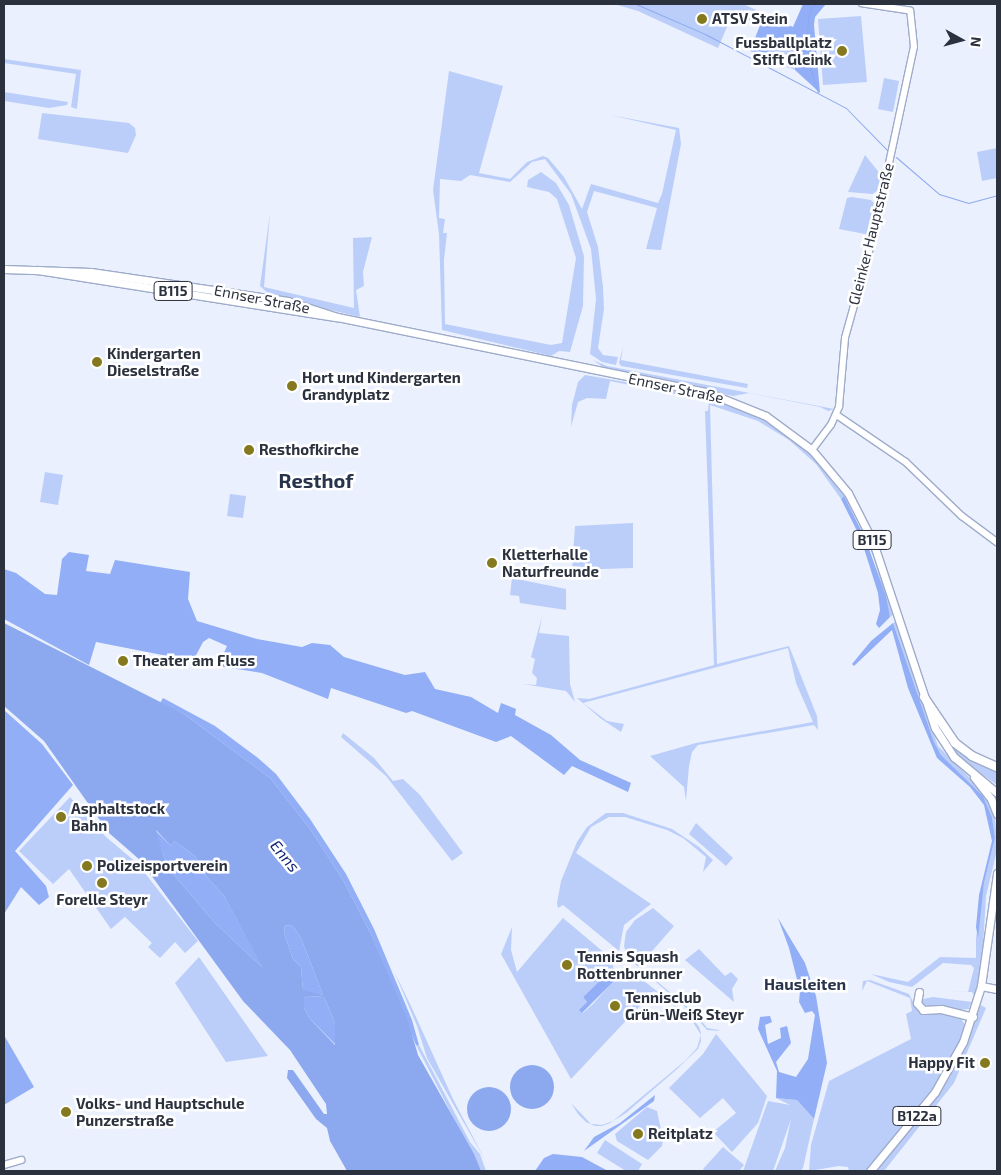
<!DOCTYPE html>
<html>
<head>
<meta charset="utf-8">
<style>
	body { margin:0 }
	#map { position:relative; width:1001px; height:1175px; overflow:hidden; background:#eaf0fd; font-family:"Exo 2",sans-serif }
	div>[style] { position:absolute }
	.green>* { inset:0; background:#bbcefa }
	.forest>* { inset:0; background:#91aef6 }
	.water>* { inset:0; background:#8ca9f0 }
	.round { border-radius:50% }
	.stream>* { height:1px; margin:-0.5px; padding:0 0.5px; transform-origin:0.5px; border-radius:0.5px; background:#8ca9f0 }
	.roads { filter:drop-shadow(1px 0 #9eabca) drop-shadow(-1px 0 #9eabca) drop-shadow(0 1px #9eabca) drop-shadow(0 -1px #9eabca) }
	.tertiary>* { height:5.5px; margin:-2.75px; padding:0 2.75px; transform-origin:2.75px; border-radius:2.75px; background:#fff }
	.primary>* { height:7px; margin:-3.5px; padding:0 3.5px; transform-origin:3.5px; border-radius:3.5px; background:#fff }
	.trunk>* { height:8px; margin:-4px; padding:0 4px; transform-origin:4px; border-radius:4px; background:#fff }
	.dots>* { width:14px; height:14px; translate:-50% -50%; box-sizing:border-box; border:2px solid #fff; border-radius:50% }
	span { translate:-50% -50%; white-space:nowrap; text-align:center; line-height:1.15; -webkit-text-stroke:5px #fff; paint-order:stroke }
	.shield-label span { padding:1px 4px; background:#fff; border:1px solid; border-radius:4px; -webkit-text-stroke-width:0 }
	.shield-label { font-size:14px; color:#2c313e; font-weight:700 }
	.poi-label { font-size:15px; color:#2c313e; font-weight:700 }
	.left { translate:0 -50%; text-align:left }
	.right { translate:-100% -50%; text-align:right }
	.street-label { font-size:15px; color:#2c313e }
	.water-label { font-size:16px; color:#102373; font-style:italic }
	.neighbourhood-label { font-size:16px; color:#28334c; font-weight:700 }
	.district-label { font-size:20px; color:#28334c; font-weight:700 }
	.frame { position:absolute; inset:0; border:5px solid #2c313e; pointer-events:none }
	.north { position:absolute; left:936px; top:15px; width:50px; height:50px; -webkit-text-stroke:4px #fff; paint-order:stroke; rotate:97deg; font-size:14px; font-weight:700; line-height:20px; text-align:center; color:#2c313e }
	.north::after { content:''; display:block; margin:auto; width:18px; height:22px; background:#2c313e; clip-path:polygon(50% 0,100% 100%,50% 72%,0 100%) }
</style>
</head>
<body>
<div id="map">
	<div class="green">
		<i style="clip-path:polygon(614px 4px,743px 4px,763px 13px,758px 24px,733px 13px,718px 48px,638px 11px)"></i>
		<i style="clip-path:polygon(861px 16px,867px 82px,823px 85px,818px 19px)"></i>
		<i style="clip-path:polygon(778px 39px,785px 41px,793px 51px,795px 70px,776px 63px,772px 56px,772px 42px)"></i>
		<i style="clip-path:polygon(4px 59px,81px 70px,77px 109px,71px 107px,76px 74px,4px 63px)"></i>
		<i style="clip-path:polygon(449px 71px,503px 86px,479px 173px,510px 179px,527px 162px,543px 156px,548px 158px,564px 177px,582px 209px,591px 184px,658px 203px,662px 194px,676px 130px,610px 115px,679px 128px,681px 144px,661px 250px,646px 249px,657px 208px,594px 191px,587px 212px,598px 247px,603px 287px,604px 309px,598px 348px,603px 355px,618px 357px,616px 365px,602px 362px,590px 354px,596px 299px,591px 249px,571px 194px,545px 159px,532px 162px,510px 182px,470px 175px,461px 181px,440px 179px,439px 218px,445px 219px,443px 233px,447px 233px,444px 260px,445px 324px,551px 345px,562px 343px,576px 258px,557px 199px,549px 192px,527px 187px,528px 180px,541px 172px,556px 183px,569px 205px,584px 256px,583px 306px,570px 352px,559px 351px,551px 356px,442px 330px,439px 234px,433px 190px)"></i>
		<i style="clip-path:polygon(884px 78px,899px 81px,893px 112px,878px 109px)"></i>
		<i style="clip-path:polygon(4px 92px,68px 102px,67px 105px,49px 108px,4px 101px)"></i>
		<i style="clip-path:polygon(42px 113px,129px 123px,135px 128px,136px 135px,128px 153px,38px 139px)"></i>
		<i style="clip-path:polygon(997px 148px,997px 178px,982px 181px,977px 152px)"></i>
		<i style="clip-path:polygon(865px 155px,881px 175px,879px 189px,873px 194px,848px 192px)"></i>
		<i style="clip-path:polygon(852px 197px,871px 200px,877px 206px,870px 235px,839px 229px,847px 198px)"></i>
		<i style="clip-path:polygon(270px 213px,264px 287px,354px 308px,353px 238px,372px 237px,363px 272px,364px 286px,356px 290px,360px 317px,271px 296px,260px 286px)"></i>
		<i style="clip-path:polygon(623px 347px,621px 360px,748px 384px,747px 388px,621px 366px,619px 363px)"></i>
		<i style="clip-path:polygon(593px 360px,607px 366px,834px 409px,828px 411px,820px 407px,749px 393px,733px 396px,603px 367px)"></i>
		<i style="clip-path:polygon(585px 375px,671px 390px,704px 397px,705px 400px,610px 381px,606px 399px,587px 398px,578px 402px,571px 427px,572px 405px,578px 382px)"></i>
		<i style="clip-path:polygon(709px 402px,734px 406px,766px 421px,804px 448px,828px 472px,862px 523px,894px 614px,890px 617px,874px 558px,858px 521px,844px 497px,841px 499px,816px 464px,789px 440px,758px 421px,710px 405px,717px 664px,789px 646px,817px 716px,818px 730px,814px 725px,698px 745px,692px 752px,689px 766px,686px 801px,684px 787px,650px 756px,696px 743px,813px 722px,796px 683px,788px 648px,583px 703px,607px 721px,624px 724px,621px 732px,600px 718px,577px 698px,589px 699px,714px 665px,705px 411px,708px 411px)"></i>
		<i style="clip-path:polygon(45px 472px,63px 475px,58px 505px,40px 502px)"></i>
		<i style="clip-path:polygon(230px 494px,246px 496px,243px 518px,227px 516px)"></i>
		<i style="clip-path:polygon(633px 523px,633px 568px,572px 570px,575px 526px)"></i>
		<i style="clip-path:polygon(512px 578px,566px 589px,566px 610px,520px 603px,519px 596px,510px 595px)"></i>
		<i style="clip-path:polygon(542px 616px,539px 633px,569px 636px,570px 684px,575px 702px,566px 691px,523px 684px,536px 685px,537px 678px,532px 673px,535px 659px,531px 657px)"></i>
		<i style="clip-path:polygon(896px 621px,938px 746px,985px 793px,995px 814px,997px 850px,986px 896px,982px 964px,975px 997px,972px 992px,938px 991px,968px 992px,974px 968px,971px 965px,943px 963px,912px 987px,889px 982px,871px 974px,908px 982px,940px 957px,976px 958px,976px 938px,984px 883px,995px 838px,992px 817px,983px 796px,941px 755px,934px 742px,893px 623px)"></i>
		<i style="clip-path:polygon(937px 725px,951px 742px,997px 770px,997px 785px,958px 757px)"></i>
		<i style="clip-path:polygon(343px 733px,374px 758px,393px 781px,403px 779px,420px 795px,463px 853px,452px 861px,386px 776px,341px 737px)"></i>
		<i style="clip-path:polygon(70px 797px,106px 837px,137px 863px,198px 941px,185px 953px,175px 942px,160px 958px,148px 947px,152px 943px,125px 917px,127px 915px,111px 929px,69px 869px,53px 884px,19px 851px)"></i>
		<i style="clip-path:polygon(606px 813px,623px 813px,672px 829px,699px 847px,713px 860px,703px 872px,706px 857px,683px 838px,667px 830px,625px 817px,609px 817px,591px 827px,576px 853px,651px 904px,624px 925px,619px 951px,563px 905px,558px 908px,557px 903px,561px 881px,577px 842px,587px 827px)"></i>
		<i style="clip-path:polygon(696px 823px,733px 858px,726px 866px,689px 834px)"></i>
		<i style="clip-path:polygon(653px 908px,674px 926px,639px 966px,692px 1011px,700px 1019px,707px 1028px,718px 1030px,720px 1031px,707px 1030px,691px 1012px,628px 958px,624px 946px,626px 932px,635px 920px)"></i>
		<i style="clip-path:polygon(563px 918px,613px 960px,613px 968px,583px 997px,587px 1002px,580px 1010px,583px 1013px,593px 1004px,626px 967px,694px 1020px,699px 1027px,701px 1033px,701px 1041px,698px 1049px,676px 1070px,626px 1113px,610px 1123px,602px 1126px,595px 1126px,586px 1122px,578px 1114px,571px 1103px,591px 1124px,602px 1125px,613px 1121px,686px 1060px,697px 1048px,701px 1035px,691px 1019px,654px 991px,571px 1079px,501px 954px,512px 927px,511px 950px,517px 972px)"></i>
		<i style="clip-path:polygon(699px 949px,725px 976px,731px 972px,738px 979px,732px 989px,734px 1002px,685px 960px)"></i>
		<i style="clip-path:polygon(199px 957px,268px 1056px,226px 1062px,175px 983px)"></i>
		<i style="clip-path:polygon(394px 971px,411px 1006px,453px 1099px,485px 1160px,427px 1058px,417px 1026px)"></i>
		<i style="clip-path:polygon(870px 980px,909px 994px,919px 1013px,940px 1012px,960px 1017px,965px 1025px,962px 1037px,937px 1083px,866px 1171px,849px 1171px,848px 1167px,839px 1166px,809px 1171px,811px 1145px,829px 1081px,911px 1039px,906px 1014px,912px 1011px,910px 998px,867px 981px,862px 991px,863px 981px)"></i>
		<i style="clip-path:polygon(933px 997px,972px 1002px,968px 1008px,973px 1004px,969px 1009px,960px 1010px,923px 1005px,923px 999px)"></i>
		<i style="clip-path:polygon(981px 1005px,986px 1008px,954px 1083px,884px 1171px,877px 1171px,950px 1077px)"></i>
		<i style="clip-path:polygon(716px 1034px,767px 1096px,758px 1123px,732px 1152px,713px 1132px,736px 1113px,723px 1098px,700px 1118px,669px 1088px,703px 1054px)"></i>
		<i style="clip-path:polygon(416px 1045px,419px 1045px,470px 1142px,480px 1154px,486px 1171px,481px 1171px)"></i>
		<i style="clip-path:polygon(776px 1098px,797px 1100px,814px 1119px,803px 1168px,801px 1171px,775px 1171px,785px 1148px,791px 1119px,773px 1171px,743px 1171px,768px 1101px,790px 1105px)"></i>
		<i style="clip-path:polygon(647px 1107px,657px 1111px,663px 1139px,662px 1146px,648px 1160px,617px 1141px,615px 1134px)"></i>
		<i style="clip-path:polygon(605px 1140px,642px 1164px,638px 1171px,626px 1171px,597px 1153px)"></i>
		<i style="clip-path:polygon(723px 1147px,744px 1165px,739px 1171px,705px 1171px,703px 1169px)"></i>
	</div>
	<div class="forest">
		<i style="clip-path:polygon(803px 4px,826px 4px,815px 17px,814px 25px,820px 93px,795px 70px,795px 57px,785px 41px,772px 42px,772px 56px,750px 51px,764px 15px,793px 27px)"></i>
		<i style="clip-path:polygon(844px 496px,865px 538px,886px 596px,890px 617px,879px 628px,876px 624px,880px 610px,878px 593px,861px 539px,841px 499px)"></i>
		<i style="clip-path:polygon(69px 552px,89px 555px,86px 571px,110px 574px,115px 560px,190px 572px,188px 599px,197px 621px,257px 639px,302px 647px,312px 643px,330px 645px,344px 657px,405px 675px,425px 672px,435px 689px,471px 697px,498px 713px,501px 703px,516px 709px,515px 715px,551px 735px,580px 760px,631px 783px,628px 792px,572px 766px,564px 775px,511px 736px,496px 742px,412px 711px,406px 713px,331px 688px,328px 699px,262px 673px,218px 666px,227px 646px,209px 638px,203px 642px,193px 661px,96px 642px,89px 665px,4px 619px,4px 569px,16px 573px,45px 594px,57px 595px,62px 559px)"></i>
		<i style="clip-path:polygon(893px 623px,934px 742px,941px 755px,983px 796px,992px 817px,995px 838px,984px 883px,978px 938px,976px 927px,979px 895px,992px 841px,984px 805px,970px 787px,937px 758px,908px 688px,892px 630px,854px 666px,852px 664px,871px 641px)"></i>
		<i style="clip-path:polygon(163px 698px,215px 726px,258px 758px,276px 774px,310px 819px,346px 874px,374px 929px,412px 1020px,419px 1045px,416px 1045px,371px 934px,343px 880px,310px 829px,270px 778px,184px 714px,160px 703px)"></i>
		<i style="clip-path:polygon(4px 710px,42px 744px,73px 785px,15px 851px,46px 886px,49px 897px,39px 905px,21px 887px,4px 914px)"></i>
		<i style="clip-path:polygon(155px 830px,171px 846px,174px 841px,195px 856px,206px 876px,224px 896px,263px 968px,215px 923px,174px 875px,164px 857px)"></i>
		<i style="clip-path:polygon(778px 918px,805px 963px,816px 996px,827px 1063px,814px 1119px,797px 1100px,776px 1098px,777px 1071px,758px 1029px,760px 1017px,770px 1016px,772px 1022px,765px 1025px,768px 1044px,781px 1038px,780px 1028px,787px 1026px,791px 1043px,776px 1062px,779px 1072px,796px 1077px,808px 1059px,815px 1015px,812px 1011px,805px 1013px,799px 1002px,800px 991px,789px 948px)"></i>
		<i style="clip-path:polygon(285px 925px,293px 926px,301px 938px,323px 995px,303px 991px,301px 967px,293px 959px,284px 933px)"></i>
		<i style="clip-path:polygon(613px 968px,620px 975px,582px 1013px,579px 1010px,587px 1002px,583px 997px)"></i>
		<i style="clip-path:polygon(308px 996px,324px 997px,335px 1023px,336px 1045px,310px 1019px,304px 1008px,304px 998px)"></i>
		<i style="clip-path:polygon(4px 1035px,34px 1087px,4px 1105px,4px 1034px)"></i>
		<i style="clip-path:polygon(655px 1095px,654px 1101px,584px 1151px,594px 1137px,620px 1123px)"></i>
		<i style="clip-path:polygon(553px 1154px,582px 1157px,608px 1171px,535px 1171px,544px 1158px)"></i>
	</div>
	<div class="water">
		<i style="clip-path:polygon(evenodd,4px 623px,184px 714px,270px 778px,310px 829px,343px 880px,371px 934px,408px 1021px,418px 1055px,474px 1154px,481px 1171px,347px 1171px,330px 1141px,327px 1128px,316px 1119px,287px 1078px,288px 1070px,293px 1070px,324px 1114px,327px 1114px,326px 1104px,290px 1050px,243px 1001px,140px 860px,109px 833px,44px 741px,4px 706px,4px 623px,156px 830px,171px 846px,174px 841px,195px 856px,206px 876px,224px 896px,262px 967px,215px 923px,174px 875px,164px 857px,156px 830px,4px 623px,285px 925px,293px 926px,301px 938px,323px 995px,303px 990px,301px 967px,293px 959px,284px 933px,285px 925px,4px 623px,308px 996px,324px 997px,335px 1023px,335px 1045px,310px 1019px,304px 1008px,304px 998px,308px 996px)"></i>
		<i class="round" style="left:510px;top:1065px;width:44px;height:44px"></i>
		<i class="round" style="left:467px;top:1087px;width:44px;height:44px"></i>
	</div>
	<div class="stream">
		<i style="left:636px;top:4px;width:75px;rotate:23.5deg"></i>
		<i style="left:705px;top:34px;width:159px;rotate:27.7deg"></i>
		<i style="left:846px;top:108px;width:60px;rotate:45.7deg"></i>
		<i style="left:817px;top:4px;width:7px;rotate:153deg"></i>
		<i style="left:811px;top:7px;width:12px;rotate:104deg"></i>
		<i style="left:808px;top:19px;width:20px;rotate:93deg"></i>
		<i style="left:807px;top:39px;width:26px;rotate:86deg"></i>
		<i style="left:809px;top:65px;width:29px;rotate:72deg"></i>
		<i style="left:896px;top:157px;width:57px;rotate:40.7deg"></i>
		<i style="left:939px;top:194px;width:30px;rotate:17deg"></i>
		<i style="left:968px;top:203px;width:30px;rotate:-15deg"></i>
	</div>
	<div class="roads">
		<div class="tertiary">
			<i style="left:837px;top:415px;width:83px;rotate:34.3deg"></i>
			<i style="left:906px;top:462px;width:78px;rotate:44deg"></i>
			<i style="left:962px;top:516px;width:44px;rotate:36.6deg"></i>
			<i style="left:812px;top:450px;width:31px;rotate:-53deg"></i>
			<i style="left:831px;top:425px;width:20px;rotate:-66deg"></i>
			<i style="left:839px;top:407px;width:69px;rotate:-85deg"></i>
			<i style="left:845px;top:338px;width:104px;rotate:-74.4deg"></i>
			<i style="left:873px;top:238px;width:195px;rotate:-77.9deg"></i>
			<i style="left:914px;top:47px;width:36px;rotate:-96deg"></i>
			<i style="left:910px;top:11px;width:48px;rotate:-171.5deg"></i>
			<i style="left:4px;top:1165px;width:18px;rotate:-16deg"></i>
		</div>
		<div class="primary">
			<i style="left:4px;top:269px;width:87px;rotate:2deg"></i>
			<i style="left:91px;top:272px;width:199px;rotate:8.4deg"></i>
			<i style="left:288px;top:301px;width:52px;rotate:18.1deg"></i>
			<i style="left:337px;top:317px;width:380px;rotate:11.5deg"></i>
			<i style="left:709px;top:393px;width:61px;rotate:22deg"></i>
			<i style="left:766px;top:416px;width:57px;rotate:36.5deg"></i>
			<i style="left:812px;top:450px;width:56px;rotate:50.1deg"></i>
			<i style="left:848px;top:493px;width:55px;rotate:63deg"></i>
			<i style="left:873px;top:542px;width:196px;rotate:71.6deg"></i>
			<i style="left:935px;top:728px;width:35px;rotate:57deg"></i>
			<i style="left:954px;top:757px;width:56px;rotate:39.9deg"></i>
			<i style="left:38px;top:270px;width:302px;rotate:9deg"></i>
			<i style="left:974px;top:777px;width:28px;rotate:52deg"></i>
			<i style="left:991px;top:799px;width:16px;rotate:68deg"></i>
			<i style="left:981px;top:986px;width:16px;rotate:11deg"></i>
			<i style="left:919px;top:992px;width:11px;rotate:100deg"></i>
			<i style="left:917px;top:1003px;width:9px;rotate:49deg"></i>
			<i style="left:923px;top:1010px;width:18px;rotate:-3deg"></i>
			<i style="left:941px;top:1009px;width:33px;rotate:14deg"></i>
			<i style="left:870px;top:1171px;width:102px;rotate:-50.6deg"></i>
			<i style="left:935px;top:1092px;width:57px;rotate:-60.8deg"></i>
			<i style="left:963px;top:1042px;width:59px;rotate:-72.2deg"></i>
			<i style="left:981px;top:986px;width:114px;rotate:-81.9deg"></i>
		</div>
		<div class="trunk">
			<i style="left:924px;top:697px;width:55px;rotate:56deg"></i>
			<i style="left:955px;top:743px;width:21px;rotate:37deg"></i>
			<i style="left:972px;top:756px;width:27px;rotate:24deg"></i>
		</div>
	</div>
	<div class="dots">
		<i style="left:702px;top:19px;background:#84791e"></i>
		<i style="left:842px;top:51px;background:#84791e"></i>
		<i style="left:97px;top:362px;background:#84791e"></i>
		<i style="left:292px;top:386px;background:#84791e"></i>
		<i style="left:249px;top:450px;background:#84791e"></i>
		<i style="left:492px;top:563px;background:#84791e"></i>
		<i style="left:123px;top:661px;background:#84791e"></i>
		<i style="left:61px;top:817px;background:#84791e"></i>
		<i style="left:87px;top:866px;background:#84791e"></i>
		<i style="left:102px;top:883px;background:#84791e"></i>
		<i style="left:567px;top:965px;background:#84791e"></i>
		<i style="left:615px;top:1006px;background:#84791e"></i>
		<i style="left:985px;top:1063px;background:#84791e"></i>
		<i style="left:66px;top:1112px;background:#84791e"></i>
		<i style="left:638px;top:1134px;background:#84791e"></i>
	</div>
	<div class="shield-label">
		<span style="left:173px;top:291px">B115</span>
		<span style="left:872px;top:540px">B115</span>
		<span style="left:917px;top:1116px">B122a</span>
	</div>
	<div class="poi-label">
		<span class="left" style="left:712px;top:19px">ATSV Stein</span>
		<span class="right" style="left:832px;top:51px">Fussballplatz<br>Stift Gleink</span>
		<span class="left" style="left:107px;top:362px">Kindergarten<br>Dieselstraße</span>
		<span class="left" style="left:302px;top:386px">Hort und Kindergarten<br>Grandyplatz</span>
		<span class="left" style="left:259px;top:450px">Resthofkirche</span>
		<span class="left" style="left:502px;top:563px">Kletterhalle<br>Naturfreunde</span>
		<span class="left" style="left:133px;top:661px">Theater am Fluss</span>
		<span class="left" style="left:71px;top:817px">Asphaltstock<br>Bahn</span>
		<span class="left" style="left:97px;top:866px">Polizeisportverein</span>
		<span style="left:102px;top:900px">Forelle Steyr</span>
		<span class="left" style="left:577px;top:965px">Tennis Squash<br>Rottenbrunner</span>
		<span class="left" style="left:625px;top:1006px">Tennisclub<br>Grün-Weiß Steyr</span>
		<span class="right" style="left:975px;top:1063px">Happy Fit</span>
		<span class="left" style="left:76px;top:1112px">Volks- und Hauptschule<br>Punzerstraße</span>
		<span class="left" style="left:648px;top:1134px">Reitplatz</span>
	</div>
	<div class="street-label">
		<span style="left:871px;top:234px;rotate:-76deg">Gleinker Hauptstraße</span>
		<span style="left:262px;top:299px;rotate:11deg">Ennser Straße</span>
		<span style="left:676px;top:388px;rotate:12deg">Ennser Straße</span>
	</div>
	<div class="water-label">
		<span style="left:285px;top:856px;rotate:50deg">Enns</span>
	</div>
	<div class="neighbourhood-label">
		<span style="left:805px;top:984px">Hausleiten</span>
	</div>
	<div class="district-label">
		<span style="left:316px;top:480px">Resthof</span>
	</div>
	<div class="frame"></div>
	<div class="north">N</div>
</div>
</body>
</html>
